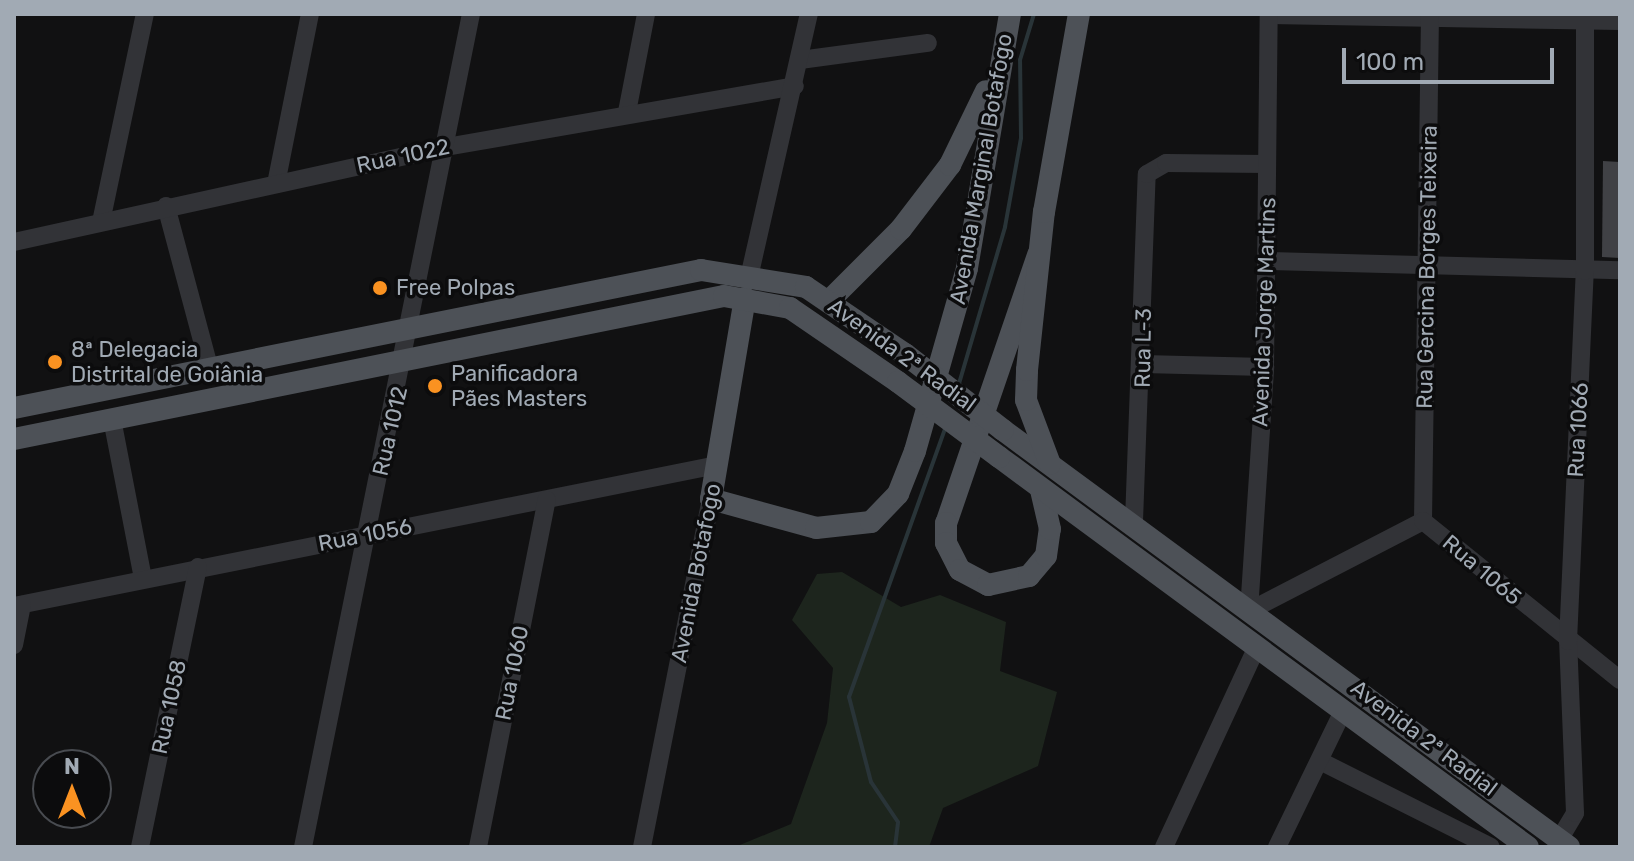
<!DOCTYPE html>
<html>
<head>
<meta charset="utf-8">
<style>
	body { margin:0 }
	#map { position:relative; width:1634px; height:861px; overflow:hidden; background:#111112; font-family:Rubik,sans-serif }
	div>[style] { position:absolute }
	.green>* { inset:0; background:#1d251d }
	.stream>* { height:4px; margin:-2px; padding:0 2px; transform-origin:2px; border-radius:2px; background:#293438 }
	.building>* { inset:0; background:#404145 }
	.minor>* { height:18px; margin:-9px; padding:0 9px; transform-origin:9px; border-radius:9px; background:#323337 }
	.major>* { height:22px; margin:-11px; padding:0 11px; transform-origin:11px; border-radius:11px; background:#4d5157 }
	.major-bridge>* { height:22px; margin:-11px; padding:0 11px; transform-origin:11px; border-radius:11px; background:#4d5157 }
	.dots>* { width:22px; height:22px; translate:-50% -50%; box-sizing:border-box; border:4px solid #0c0c0d; border-radius:50% }
	span { translate:-50% -50%; white-space:nowrap; text-align:center; line-height:1.15; -webkit-text-stroke:7px #0c0c0d; paint-order:stroke }
	.street-label { font-size:22px; color:#a1aab4 }
	.poi-label { font-size:22px; color:#a1aab4 }
	.left { translate:0 -50%; text-align:left }
	.frame { position:absolute; inset:0; border:16px solid #a1aab4; pointer-events:none }
	.north { position:absolute; left:32px; top:749px; width:80px; height:80px; box-sizing:border-box; background:#0c0c0d; border:2px solid #484b50; border-radius:50%; rotate:0deg; font-size:22px; font-weight:700; line-height:32px; text-align:center; color:#a1aab4 }
	.north::after { content:''; display:block; margin:auto; width:28px; height:36px; background:#fa9221; clip-path:polygon(50% 0,100% 100%,50% 72%,0 100%) }
	.scale { position:absolute; left:1342px; top:48px; width:212px; height:36px; box-sizing:border-box; border:4px solid #a1aab4; border-top:0; padding-left:10px; font-size:24px; line-height:28px; white-space:nowrap; color:#a1aab4; -webkit-text-stroke:6px #0c0c0d; paint-order:stroke }
</style>
</head>
<body>
<div id="map">
	<div class="green">
		<i style="clip-path:polygon(842px 572px,901px 607px,940px 595px,1006px 622px,1000px 671px,1057px 692px,1038px 766px,943px 808px,929px 847px,735px 847px,791px 824px,827px 723px,833px 668px,792px 620px,817px 574px)"></i>
	</div>
	<div class="stream">
		<i style="left:958px;top:387px;width:167px;rotate:-73.6deg"></i>
		<i style="left:1005px;top:227px;width:90px;rotate:-79.8deg"></i>
		<i style="left:1021px;top:138px;width:78px;rotate:-90.7deg"></i>
		<i style="left:1020px;top:60px;width:48px;rotate:-73.1deg"></i>
		<i style="left:895px;top:847px;width:25px;rotate:-83deg"></i>
		<i style="left:898px;top:822px;width:48px;rotate:-124deg"></i>
		<i style="left:871px;top:782px;width:88px;rotate:-104.5deg"></i>
		<i style="left:849px;top:697px;width:288px;rotate:-70.3deg"></i>
	</div>
	<div class="building">
		<i style="clip-path:polygon(1603px 161px,1620px 162px,1620px 258px,1602px 257px)"></i>
	</div>
	<div class="minor">
		<i style="left:1269px;top:15px;width:351px;rotate:1deg"></i>
		<i style="left:800px;top:60px;width:129px;rotate:-7.6deg"></i>
		<i style="left:627px;top:112px;width:100px;rotate:-79deg"></i>
		<i style="left:276px;top:184px;width:173px;rotate:-78.7deg"></i>
		<i style="left:166px;top:206px;width:166px;rotate:75deg"></i>
		<i style="left:101px;top:222px;width:213px;rotate:-78.1deg"></i>
		<i style="left:14px;top:242px;width:442px;rotate:-12.4deg"></i>
		<i style="left:446px;top:147px;width:354px;rotate:-9.9deg"></i>
		<i style="left:1266px;top:261px;width:354px;rotate:1.5deg"></i>
		<i style="left:750px;top:273px;width:266px;rotate:-77.2deg"></i>
		<i style="left:1143px;top:364px;width:122px;rotate:1.4deg"></i>
		<i style="left:112px;top:419px;width:162px;rotate:79deg"></i>
		<i style="left:1134px;top:521px;width:347px;rotate:-87.9deg"></i>
		<i style="left:1147px;top:174px;width:22px;rotate:-30deg"></i>
		<i style="left:1166px;top:163px;width:101px;rotate:0.6deg"></i>
		<i style="left:1423px;top:521px;width:507px;rotate:-89.21deg"></i>
		<i style="left:14px;top:606px;width:717px;rotate:-11.34deg"></i>
		<i style="left:1249px;top:611px;width:245px;rotate:-86.2deg"></i>
		<i style="left:1265px;top:367px;width:353px;rotate:-89.4deg"></i>
		<i style="left:1249px;top:611px;width:196px;rotate:-27.3deg"></i>
		<i style="left:1423px;top:521px;width:253px;rotate:38.9deg"></i>
		<i style="left:14px;top:645px;width:41px;rotate:-78.7deg"></i>
		<i style="left:1320px;top:761px;width:191px;rotate:26.7deg"></i>
		<i style="left:1559px;top:840px;width:31px;rotate:-59deg"></i>
		<i style="left:1575px;top:813px;width:172px;rotate:-92.3deg"></i>
		<i style="left:1568px;top:641px;width:370px;rotate:-87.4deg"></i>
		<i style="left:1585px;top:271px;width:257px;rotate:-90deg"></i>
		<i style="left:140px;top:847px;width:286px;rotate:-78.3deg"></i>
		<i style="left:303px;top:847px;width:850px;rotate:-78.6deg"></i>
		<i style="left:478px;top:847px;width:354px;rotate:-78.8deg"></i>
		<i style="left:642px;top:847px;width:355px;rotate:-78.8deg"></i>
		<i style="left:1164px;top:847px;width:216px;rotate:-65.1deg"></i>
		<i style="left:1277px;top:847px;width:151px;rotate:-64.1deg"></i>
	</div>
	<div class="major">
		<i style="left:1038px;top:255px;width:283px;rotate:108.9deg"></i>
		<i style="left:946px;top:523px;width:20px;rotate:90deg"></i>
		<i style="left:946px;top:543px;width:30px;rotate:63deg"></i>
		<i style="left:960px;top:570px;width:32px;rotate:28deg"></i>
		<i style="left:988px;top:585px;width:42px;rotate:-12.4deg"></i>
		<i style="left:1029px;top:576px;width:26px;rotate:-50deg"></i>
		<i style="left:1046px;top:556px;width:27px;rotate:-82deg"></i>
		<i style="left:1050px;top:529px;width:40px;rotate:-103deg"></i>
		<i style="left:745px;top:298px;width:204px;rotate:99.6deg"></i>
		<i style="left:711px;top:499px;width:109px;rotate:15.4deg"></i>
		<i style="left:816px;top:528px;width:55px;rotate:-6.2deg"></i>
		<i style="left:871px;top:522px;width:39px;rotate:-46deg"></i>
		<i style="left:898px;top:494px;width:46px;rotate:-68.4deg"></i>
		<i style="left:915px;top:451px;width:190px;rotate:-74.1deg"></i>
		<i style="left:967px;top:268px;width:258px;rotate:-80.4deg"></i>
		<i style="left:830px;top:300px;width:100px;rotate:-45deg"></i>
		<i style="left:901px;top:229px;width:81px;rotate:-52.6deg"></i>
		<i style="left:950px;top:165px;width:82px;rotate:-64.1deg"></i>
		<i style="left:14px;top:408px;width:701px;rotate:-11.36deg"></i>
		<i style="left:701px;top:270px;width:106px;rotate:9.2deg"></i>
		<i style="left:806px;top:287px;width:120px;rotate:34.1deg"></i>
		<i style="left:1003px;top:430px;width:703px;rotate:36.38deg"></i>
		<i style="left:14px;top:439px;width:724px;rotate:-11.39deg"></i>
		<i style="left:724px;top:296px;width:67px;rotate:10.3deg"></i>
		<i style="left:790px;top:308px;width:131px;rotate:34.4deg"></i>
		<i style="left:999px;top:457px;width:657px;rotate:36.4deg"></i>
		<i style="left:1050px;top:464px;width:68px;rotate:-110.6deg"></i>
		<i style="left:1026px;top:400px;width:30px;rotate:-88deg"></i>
		<i style="left:1027px;top:370px;width:159px;rotate:-83.9deg"></i>
		<i style="left:1044px;top:212px;width:201px;rotate:-80deg"></i>
	</div>
	<div class="major-bridge">
		<i style="left:905px;top:354px;width:124px;rotate:37.8deg"></i>
		<i style="left:898px;top:382px;width:126px;rotate:36.6deg"></i>
	</div>
	<div class="dots">
		<i style="left:380px;top:288px;background:#fa9221"></i>
		<i style="left:55px;top:362px;background:#fa9221"></i>
		<i style="left:435px;top:386px;background:#fa9221"></i>
	</div>
	<div class="street-label">
		<span style="left:403px;top:156px;rotate:-12deg">Rua 1022</span>
		<span style="left:981px;top:169px;rotate:-80deg">Avenida Marginal Botafogo</span>
		<span style="left:1427px;top:267px;rotate:-89deg">Rua Gercina Borges Teixeira</span>
		<span style="left:1264px;top:312px;rotate:-88deg">Avenida Jorge Martins</span>
		<span style="left:1143px;top:348px;rotate:-89deg">Rua L-3</span>
		<span style="left:902px;top:355px;rotate:36deg">Avenida 2ª Radial</span>
		<span style="left:1578px;top:430px;rotate:-87deg">Rua 1066</span>
		<span style="left:390px;top:431px;rotate:-77deg">Rua 1012</span>
		<span style="left:365px;top:535px;rotate:-11deg">Rua 1056</span>
		<span style="left:1482px;top:570px;rotate:40deg">Rua 1065</span>
		<span style="left:696px;top:573px;rotate:-79deg">Avenida Botafogo</span>
		<span style="left:512px;top:673px;rotate:-79deg">Rua 1060</span>
		<span style="left:169px;top:707px;rotate:-78deg">Rua 1058</span>
		<span style="left:1424px;top:738px;rotate:37deg">Avenida 2ª Radial</span>
	</div>
	<div class="poi-label">
		<span class="left" style="left:396px;top:288px">Free Polpas</span>
		<span class="left" style="left:71px;top:362px">8ª Delegacia<br>Distrital de Goiânia</span>
		<span class="left" style="left:451px;top:386px">Panificadora<br>Pães Masters</span>
	</div>
	<div class="frame"></div>
	<div class="north">N</div>
	<div class="scale">100 m</div>
</div>
</body>
</html>
